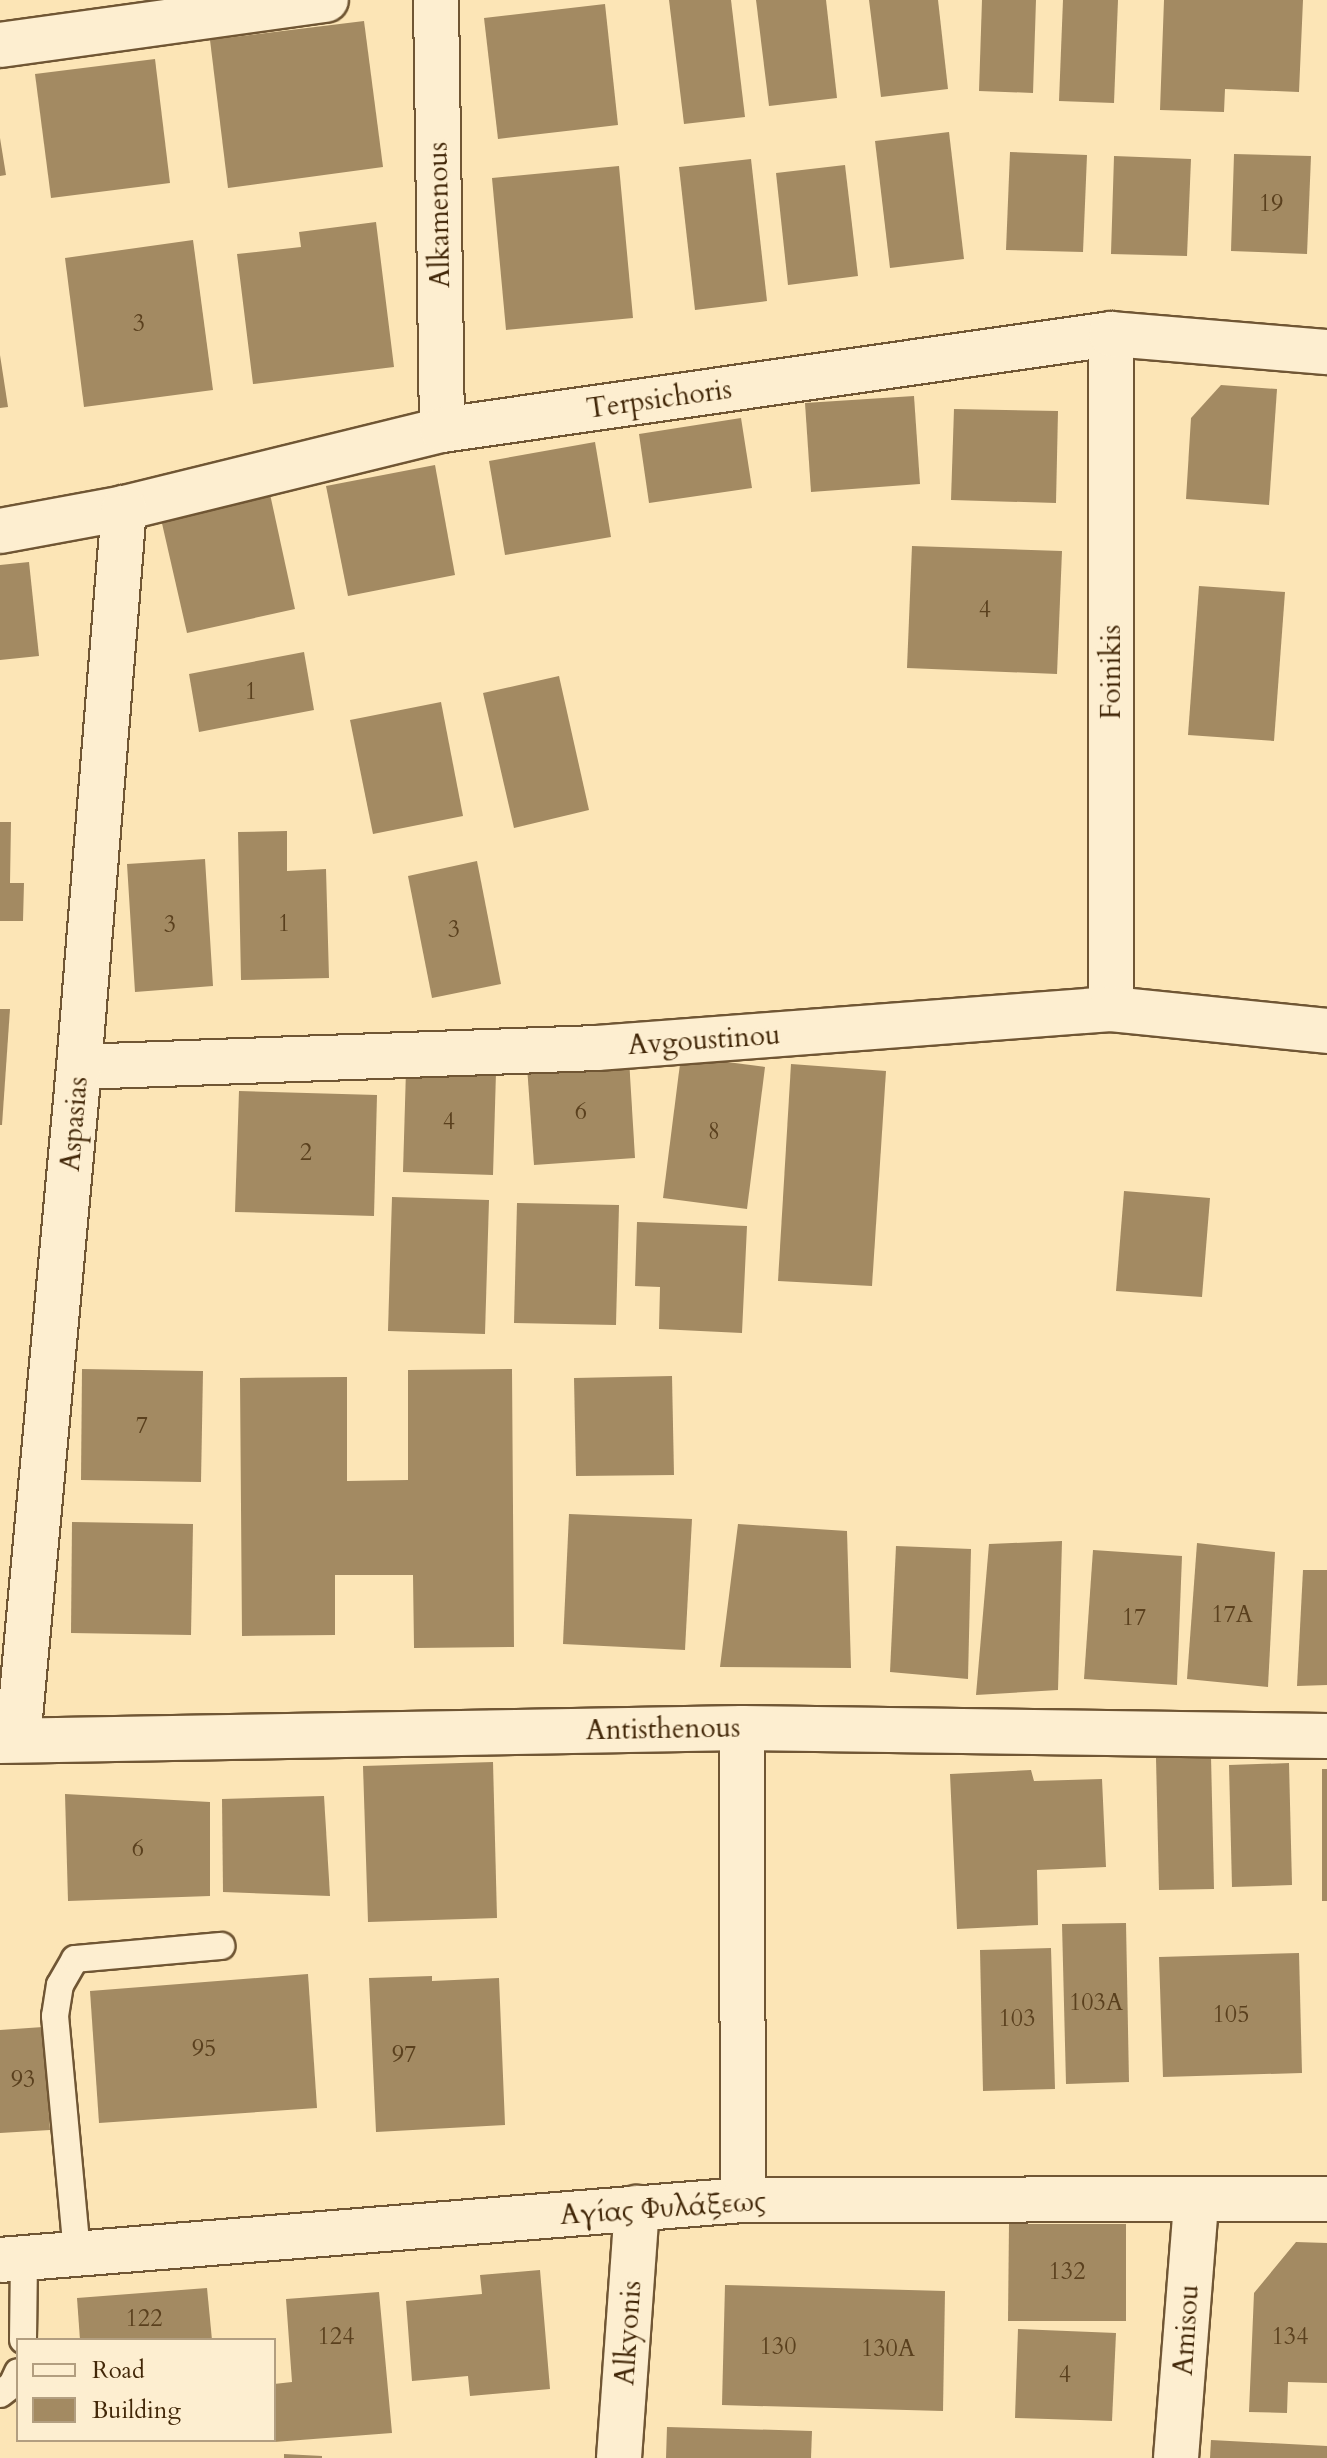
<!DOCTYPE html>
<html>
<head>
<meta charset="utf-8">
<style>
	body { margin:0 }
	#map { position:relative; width:1327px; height:2458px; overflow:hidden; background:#fce5b6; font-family:Cardo,serif }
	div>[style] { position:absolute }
	.building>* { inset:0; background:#a38a62 }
	.roads { filter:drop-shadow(2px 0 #705634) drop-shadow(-2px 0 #705634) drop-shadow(0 2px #705634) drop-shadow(0 -2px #705634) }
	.service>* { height:26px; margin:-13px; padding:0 13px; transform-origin:13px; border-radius:13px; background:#fdeed0 }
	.minor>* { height:44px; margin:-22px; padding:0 22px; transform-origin:22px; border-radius:22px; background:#fdeed0 }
	.secondary>* { height:44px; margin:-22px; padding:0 22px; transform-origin:22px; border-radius:22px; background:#fdeed0 }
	span { translate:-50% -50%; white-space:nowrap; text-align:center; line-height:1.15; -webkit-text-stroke:6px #fdeed0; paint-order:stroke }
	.number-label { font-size:24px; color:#5a401e }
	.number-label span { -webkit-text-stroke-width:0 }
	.street-label { font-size:28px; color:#422708 }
	.legend { position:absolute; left:16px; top:2338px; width:260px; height:104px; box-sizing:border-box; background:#fdeed0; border:2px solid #b29e80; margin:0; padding:10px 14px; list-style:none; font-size:24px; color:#422708 }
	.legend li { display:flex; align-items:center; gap:16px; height:40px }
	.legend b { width:40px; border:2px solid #b29e80 }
</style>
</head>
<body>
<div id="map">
	<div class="building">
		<i style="clip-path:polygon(669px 0,731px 0,745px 117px,684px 124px)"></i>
		<i style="clip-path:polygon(756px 0,826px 0,837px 98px,769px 106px)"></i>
		<i style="clip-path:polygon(869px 0,938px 0,948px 89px,881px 97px)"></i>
		<i style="clip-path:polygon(982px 0,1036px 0,1033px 93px,979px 91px)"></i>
		<i style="clip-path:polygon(1063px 0,1118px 0,1114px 103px,1059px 101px)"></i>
		<i style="clip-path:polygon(1164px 0,1303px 0,1299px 92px,1225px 89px,1224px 112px,1160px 110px)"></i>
		<i style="clip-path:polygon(605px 4px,618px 125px,498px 139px,484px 18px)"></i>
		<i style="clip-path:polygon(364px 21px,383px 167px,228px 188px,210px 40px)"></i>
		<i style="clip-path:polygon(155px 59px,170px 183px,51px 198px,35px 74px)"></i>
		<i style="clip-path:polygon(949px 132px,964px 259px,890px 268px,875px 141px)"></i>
		<i style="clip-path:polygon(0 138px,6px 175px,0 176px)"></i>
		<i style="clip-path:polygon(1010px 152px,1087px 155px,1083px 252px,1006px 250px)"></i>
		<i style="clip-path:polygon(1234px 154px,1311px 156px,1307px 254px,1231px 251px)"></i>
		<i style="clip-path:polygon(1114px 156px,1191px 159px,1187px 256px,1111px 254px)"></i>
		<i style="clip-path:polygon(751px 159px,767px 301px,695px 310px,679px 167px)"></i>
		<i style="clip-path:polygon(845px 165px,858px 276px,788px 285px,776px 173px)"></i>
		<i style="clip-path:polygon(619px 166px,633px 318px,506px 330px,492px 178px)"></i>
		<i style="clip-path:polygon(376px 222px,394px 367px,253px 384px,237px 254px,301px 247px,299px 232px)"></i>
		<i style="clip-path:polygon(193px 240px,213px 390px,84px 407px,65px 258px)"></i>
		<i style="clip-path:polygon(0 355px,8px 407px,0 408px)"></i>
		<i style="clip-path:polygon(1221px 385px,1277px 389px,1269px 505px,1186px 499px,1191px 418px)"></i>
		<i style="clip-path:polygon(914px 396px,920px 484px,811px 492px,805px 403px)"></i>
		<i style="clip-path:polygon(954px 409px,1058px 411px,1056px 503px,951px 500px)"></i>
		<i style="clip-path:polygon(741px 418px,752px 488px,649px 503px,639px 434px)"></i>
		<i style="clip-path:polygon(595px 442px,611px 537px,505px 555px,489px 461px)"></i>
		<i style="clip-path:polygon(435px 465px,455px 575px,348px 596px,326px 486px)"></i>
		<i style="clip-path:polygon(270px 494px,295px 609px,187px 633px,161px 519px)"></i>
		<i style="clip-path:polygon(912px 546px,1062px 551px,1057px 674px,907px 668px)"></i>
		<i style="clip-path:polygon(29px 562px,39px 656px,0 660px,0 565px)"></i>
		<i style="clip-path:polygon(1199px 586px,1285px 592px,1274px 741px,1188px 735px)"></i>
		<i style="clip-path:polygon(304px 652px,314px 710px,199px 732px,189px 674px)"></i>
		<i style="clip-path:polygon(559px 676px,589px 810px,514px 828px,483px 693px)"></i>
		<i style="clip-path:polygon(441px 702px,463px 816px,373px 834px,350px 720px)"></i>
		<i style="clip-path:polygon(0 822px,11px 822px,10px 883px,24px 883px,23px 921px,0 921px)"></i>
		<i style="clip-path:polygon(287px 831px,287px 871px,326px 869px,329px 978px,241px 980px,238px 832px)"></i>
		<i style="clip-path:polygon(205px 859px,213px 986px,135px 992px,127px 864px)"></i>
		<i style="clip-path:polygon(477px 861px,501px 984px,432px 998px,408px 876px)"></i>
		<i style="clip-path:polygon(0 1009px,10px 1009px,2px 1125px,0 1125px)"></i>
		<i style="clip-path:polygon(681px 1056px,765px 1067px,747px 1209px,663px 1198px)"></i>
		<i style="clip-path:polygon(629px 1059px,635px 1158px,534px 1165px,527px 1066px)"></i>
		<i style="clip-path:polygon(791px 1064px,886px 1071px,872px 1286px,778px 1281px)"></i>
		<i style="clip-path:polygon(406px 1070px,496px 1072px,493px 1175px,403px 1172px)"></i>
		<i style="clip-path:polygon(239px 1091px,377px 1095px,374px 1216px,235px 1212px)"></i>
		<i style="clip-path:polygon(1124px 1191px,1210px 1198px,1202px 1297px,1116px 1291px)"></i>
		<i style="clip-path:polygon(392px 1197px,489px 1200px,485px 1334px,388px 1331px)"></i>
		<i style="clip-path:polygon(517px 1203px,619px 1205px,616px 1325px,514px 1323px)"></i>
		<i style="clip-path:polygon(637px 1222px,747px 1226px,742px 1333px,659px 1329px,660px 1287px,635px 1286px)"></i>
		<i style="clip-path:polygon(82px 1369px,203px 1371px,201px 1482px,81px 1480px)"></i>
		<i style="clip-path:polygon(512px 1369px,514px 1647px,414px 1648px,413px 1575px,335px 1575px,335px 1635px,242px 1636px,240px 1378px,347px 1377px,347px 1481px,408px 1480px,408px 1370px)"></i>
		<i style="clip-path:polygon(672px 1376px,674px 1475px,576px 1476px,574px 1378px)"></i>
		<i style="clip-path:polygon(569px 1514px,692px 1519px,685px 1650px,563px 1644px)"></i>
		<i style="clip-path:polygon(72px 1522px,193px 1524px,191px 1635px,71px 1633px)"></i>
		<i style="clip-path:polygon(738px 1524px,847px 1531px,851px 1668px,720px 1667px)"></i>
		<i style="clip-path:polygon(1062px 1541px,1058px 1690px,976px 1695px,989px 1544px)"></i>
		<i style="clip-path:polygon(1197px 1543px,1275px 1552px,1268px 1687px,1187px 1679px)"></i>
		<i style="clip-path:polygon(896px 1546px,971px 1549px,968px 1679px,890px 1672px)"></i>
		<i style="clip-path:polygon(1093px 1550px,1182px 1556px,1177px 1685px,1084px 1679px)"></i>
		<i style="clip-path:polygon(1303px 1570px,1327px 1570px,1327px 1685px,1297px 1686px)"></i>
		<i style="clip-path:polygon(1211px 1756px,1214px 1889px,1159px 1890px,1156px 1758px)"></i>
		<i style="clip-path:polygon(493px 1762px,497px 1918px,368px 1922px,363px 1766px)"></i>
		<i style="clip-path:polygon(1289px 1763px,1292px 1885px,1232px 1887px,1229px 1765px)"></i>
		<i style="clip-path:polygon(1322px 1769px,1327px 1769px,1327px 1901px,1322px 1901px)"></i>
		<i style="clip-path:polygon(1031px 1770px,1034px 1781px,1102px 1779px,1106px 1867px,1037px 1870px,1038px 1925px,957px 1929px,950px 1774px)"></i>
		<i style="clip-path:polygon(65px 1794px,210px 1802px,210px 1896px,68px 1901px)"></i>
		<i style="clip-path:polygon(324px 1796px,330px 1896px,223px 1892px,222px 1799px)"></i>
		<i style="clip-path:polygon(1126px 1923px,1129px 2082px,1066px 2084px,1062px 1924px)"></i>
		<i style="clip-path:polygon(1051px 1948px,1055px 2089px,983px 2091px,980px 1950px)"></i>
		<i style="clip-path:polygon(1299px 1953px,1302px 2073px,1163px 2077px,1159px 1957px)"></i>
		<i style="clip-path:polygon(308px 1974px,317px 2108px,99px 2123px,90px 1991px)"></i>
		<i style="clip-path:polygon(432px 1976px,432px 1981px,499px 1978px,505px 2125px,376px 2132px,369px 1978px)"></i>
		<i style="clip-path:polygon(43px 2027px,50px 2130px,0 2133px,0 2030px)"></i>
		<i style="clip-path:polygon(1009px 2224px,1126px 2224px,1126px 2321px,1008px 2321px)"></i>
		<i style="clip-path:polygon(1296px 2242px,1327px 2243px,1327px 2383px,1288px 2382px,1287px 2413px,1249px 2412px,1254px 2293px)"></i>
		<i style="clip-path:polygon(540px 2270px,550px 2389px,470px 2396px,468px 2376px,412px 2381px,406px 2301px,482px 2294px,480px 2275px)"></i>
		<i style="clip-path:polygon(725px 2285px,945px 2291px,943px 2411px,722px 2405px)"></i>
		<i style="clip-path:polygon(207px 2288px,212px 2340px,80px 2340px,77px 2298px)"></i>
		<i style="clip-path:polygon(379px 2292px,392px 2433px,274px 2442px,274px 2384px,292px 2382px,286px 2299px)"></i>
		<i style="clip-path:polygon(1018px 2329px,1116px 2333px,1112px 2421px,1015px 2418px)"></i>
		<i style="clip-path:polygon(667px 2427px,812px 2431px,811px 2458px,666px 2458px)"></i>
		<i style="clip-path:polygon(1211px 2440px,1327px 2446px,1327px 2458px,1210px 2458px)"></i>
		<i style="clip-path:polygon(284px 2454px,322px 2456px,322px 2458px,284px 2458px)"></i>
	</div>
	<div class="roads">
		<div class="service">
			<i style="left:77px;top:2253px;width:238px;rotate:-95.3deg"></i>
			<i style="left:55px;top:2016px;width:31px;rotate:-81deg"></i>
			<i style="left:60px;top:1985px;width:30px;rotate:-60deg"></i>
			<i style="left:75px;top:1959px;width:147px;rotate:-5.1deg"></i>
			<i style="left:23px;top:2340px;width:82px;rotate:-89.3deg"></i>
			<i style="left:0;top:2394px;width:15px;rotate:-37deg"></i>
			<i style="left:12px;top:2385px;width:14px;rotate:-65deg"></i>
		</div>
		<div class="minor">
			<i style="left:436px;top:0;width:430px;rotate:89.2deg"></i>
			<i style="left:0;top:45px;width:329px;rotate:-7.9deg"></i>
			<i style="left:1111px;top:334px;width:675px;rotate:90deg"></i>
			<i style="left:0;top:531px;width:126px;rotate:-10.5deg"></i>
			<i style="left:124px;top:508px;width:327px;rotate:-13.8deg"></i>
			<i style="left:442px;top:430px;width:676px;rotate:-8.17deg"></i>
			<i style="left:1111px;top:334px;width:217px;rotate:4.8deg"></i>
			<i style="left:79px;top:1067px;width:518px;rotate:-2.1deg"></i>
			<i style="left:597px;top:1048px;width:515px;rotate:-4.34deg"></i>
			<i style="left:1111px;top:1009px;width:217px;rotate:5.8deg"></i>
			<i style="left:742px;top:1728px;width:472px;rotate:89.9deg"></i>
			<i style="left:18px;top:1740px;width:676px;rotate:-84.82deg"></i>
			<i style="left:79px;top:1067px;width:561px;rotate:-85.4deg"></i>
			<i style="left:0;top:1741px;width:742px;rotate:-1deg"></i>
			<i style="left:742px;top:1728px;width:585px;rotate:0.78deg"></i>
			<i style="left:619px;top:2458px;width:251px;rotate:-85.9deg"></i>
			<i style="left:1176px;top:2458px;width:257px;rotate:-85.5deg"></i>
		</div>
		<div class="secondary">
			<i style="left:0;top:2260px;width:745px;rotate:-4.62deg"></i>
			<i style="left:743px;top:2200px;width:584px;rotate:-0.1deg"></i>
		</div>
	</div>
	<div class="number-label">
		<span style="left:1271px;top:204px">19</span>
		<span style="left:139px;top:324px">3</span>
		<span style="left:985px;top:610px">4</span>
		<span style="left:251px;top:692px">1</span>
		<span style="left:284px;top:924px">1</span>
		<span style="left:170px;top:925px">3</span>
		<span style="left:454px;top:930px">3</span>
		<span style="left:581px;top:1112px">6</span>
		<span style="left:449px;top:1122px">4</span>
		<span style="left:714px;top:1132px">8</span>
		<span style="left:306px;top:1153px">2</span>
		<span style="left:142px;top:1426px">7</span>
		<span style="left:1232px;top:1615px">17A</span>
		<span style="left:1134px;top:1618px">17</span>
		<span style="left:138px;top:1849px">6</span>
		<span style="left:1096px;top:2003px">103A</span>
		<span style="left:1231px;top:2015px">105</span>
		<span style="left:1017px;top:2019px">103</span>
		<span style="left:204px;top:2049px">95</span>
		<span style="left:404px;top:2055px">97</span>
		<span style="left:23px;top:2080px">93</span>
		<span style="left:1067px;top:2272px">132</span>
		<span style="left:144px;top:2319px">122</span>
		<span style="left:336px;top:2337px">124</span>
		<span style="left:1290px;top:2337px">134</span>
		<span style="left:778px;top:2347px">130</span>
		<span style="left:888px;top:2349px">130A</span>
		<span style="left:1065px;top:2375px">4</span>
	</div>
	<div class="street-label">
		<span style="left:439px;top:215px;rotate:-91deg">Alkamenous</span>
		<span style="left:659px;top:399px;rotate:-8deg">Terpsichoris</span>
		<span style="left:1111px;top:672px;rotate:-90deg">Foinikis</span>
		<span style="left:704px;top:1040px;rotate:-4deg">Avgoustinou</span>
		<span style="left:74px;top:1124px;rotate:-85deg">Aspasias</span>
		<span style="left:663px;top:1729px;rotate:-1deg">Antisthenous</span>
		<span style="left:663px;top:2208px;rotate:-4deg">Αγίας Φυλάξεως</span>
		<span style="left:1186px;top:2330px;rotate:-86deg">Amisou</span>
		<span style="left:628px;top:2333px;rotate:-86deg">Alkyonis</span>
	</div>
	<ul class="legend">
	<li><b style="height:10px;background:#fdeed0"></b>Road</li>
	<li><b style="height:22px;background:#a38a62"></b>Building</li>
	</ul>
</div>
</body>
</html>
